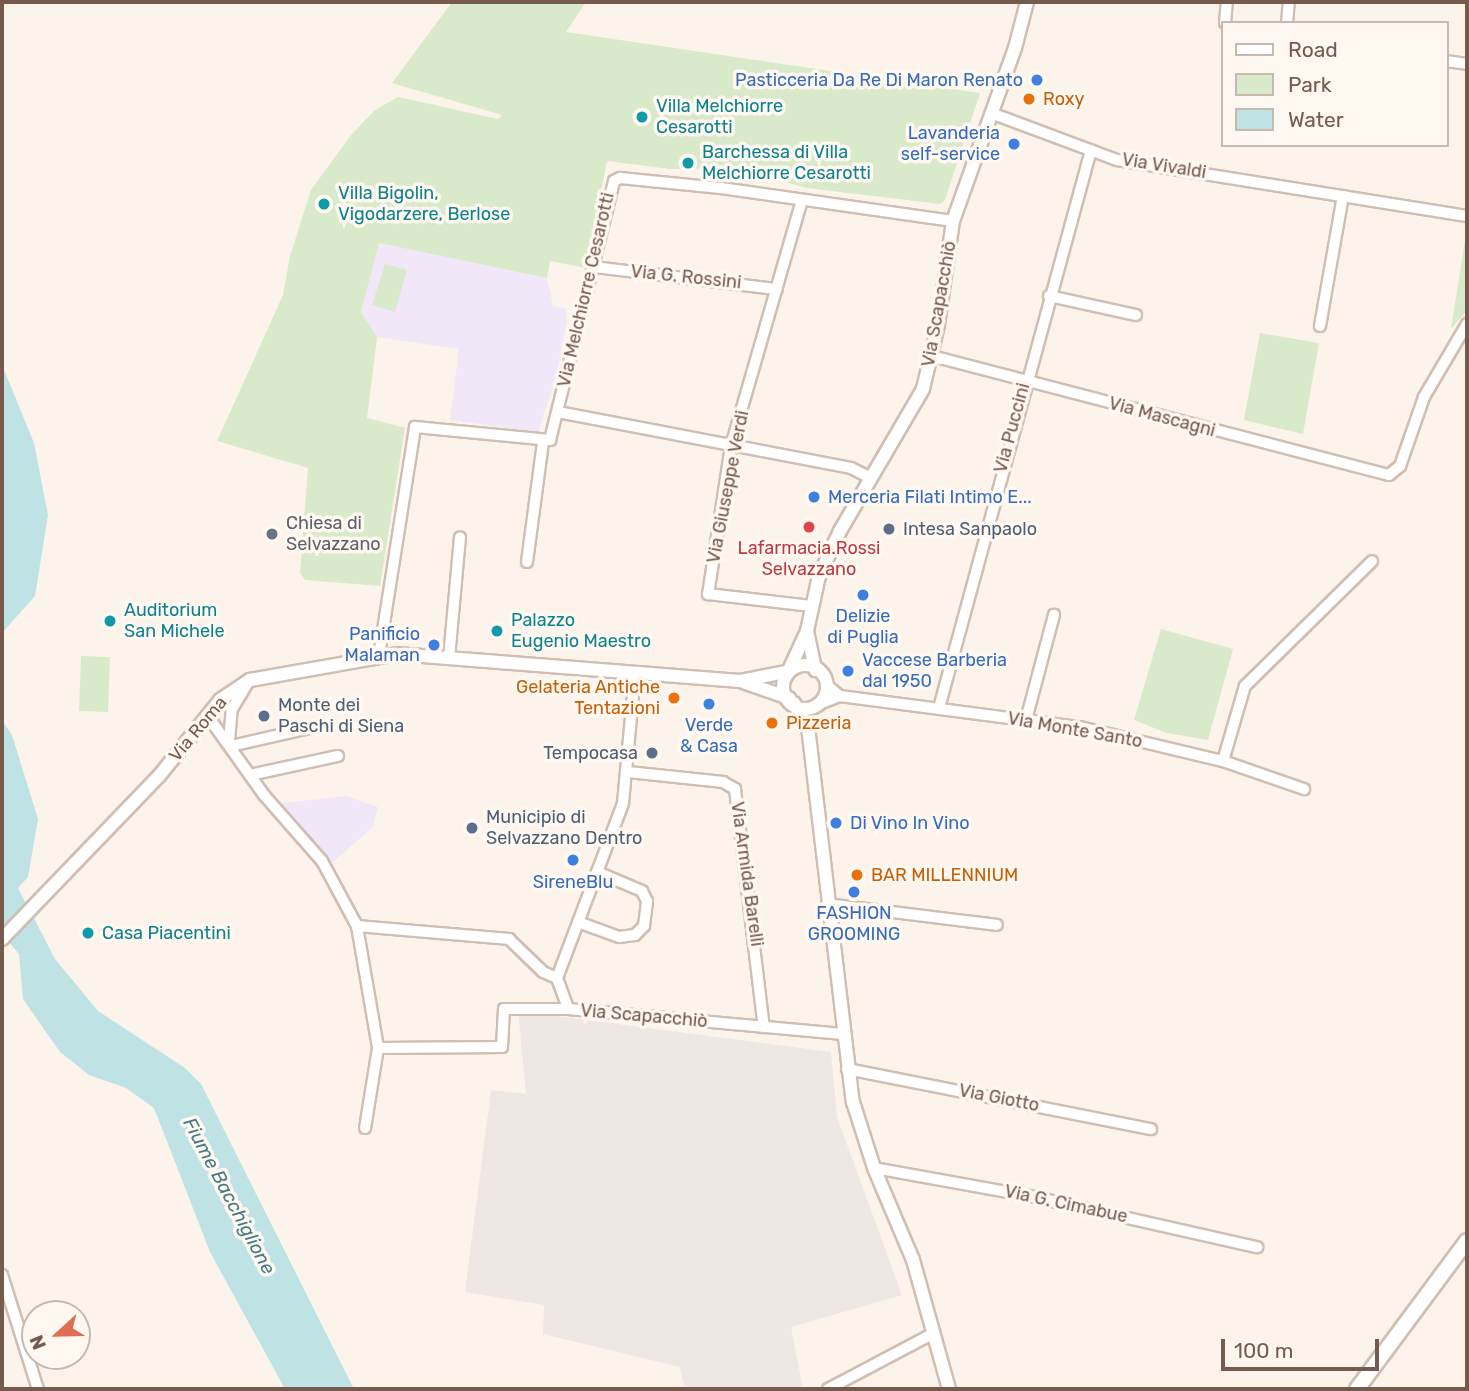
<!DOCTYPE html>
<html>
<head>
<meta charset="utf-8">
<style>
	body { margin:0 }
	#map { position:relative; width:1469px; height:1391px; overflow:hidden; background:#fcf4eb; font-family:Rubik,sans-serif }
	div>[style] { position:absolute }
	.industrial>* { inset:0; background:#eee7e3 }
	.education>* { inset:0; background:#f1e7f9 }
	.green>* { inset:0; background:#d8eac9 }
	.water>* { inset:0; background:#bfe2e5 }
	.roads { filter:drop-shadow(2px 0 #d0beb2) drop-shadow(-2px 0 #d0beb2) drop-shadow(0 2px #d0beb2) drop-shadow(0 -2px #d0beb2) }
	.minor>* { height:10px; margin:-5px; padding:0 5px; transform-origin:5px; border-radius:5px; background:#fff }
	.tertiary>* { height:12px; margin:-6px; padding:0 6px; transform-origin:6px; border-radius:6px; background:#fff }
	.tertiary>.ring { margin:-6px; padding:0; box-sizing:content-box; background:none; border:12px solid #fff; border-radius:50% }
	.secondary>* { height:14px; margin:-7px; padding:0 7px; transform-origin:7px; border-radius:7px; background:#fff }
	.dots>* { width:19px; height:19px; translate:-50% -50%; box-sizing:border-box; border:4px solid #fef8f1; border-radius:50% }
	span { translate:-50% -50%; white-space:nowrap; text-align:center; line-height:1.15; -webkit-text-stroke:7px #fef8f1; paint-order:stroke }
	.shop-label { font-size:18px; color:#366cbe }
	.right { translate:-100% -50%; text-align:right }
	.left { translate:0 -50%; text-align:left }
	.food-label { font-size:18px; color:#c56008 }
	.culture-label { font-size:18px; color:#0d838f }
	.street-label { font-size:18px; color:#765a4e }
	.worship-label { font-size:18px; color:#5b616d }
	.service-label { font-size:18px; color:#4e5e75 }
	.health-label { font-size:18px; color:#be3a42 }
	.water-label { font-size:19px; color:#457b82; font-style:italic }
	.frame { position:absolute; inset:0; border:4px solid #765a4e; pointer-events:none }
	.legend { position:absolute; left:1221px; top:21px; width:228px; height:126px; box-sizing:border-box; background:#fef8f1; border:2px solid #c8b9b0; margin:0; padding:9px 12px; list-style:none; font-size:21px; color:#765a4e }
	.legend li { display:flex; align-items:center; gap:14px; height:35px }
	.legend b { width:35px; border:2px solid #c8b9b0 }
	.north { position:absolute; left:21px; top:1300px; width:70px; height:70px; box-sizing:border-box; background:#fef8f1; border:2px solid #c8b9b0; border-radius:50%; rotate:248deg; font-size:19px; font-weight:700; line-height:28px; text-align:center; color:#765a4e }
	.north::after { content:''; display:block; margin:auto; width:24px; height:32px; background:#e06d55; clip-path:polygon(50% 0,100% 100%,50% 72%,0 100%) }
	.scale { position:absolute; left:1221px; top:1339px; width:158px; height:32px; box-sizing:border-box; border:4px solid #765a4e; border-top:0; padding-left:9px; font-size:21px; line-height:24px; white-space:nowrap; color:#765a4e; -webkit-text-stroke:5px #fef8f1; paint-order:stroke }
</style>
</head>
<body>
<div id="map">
	<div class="industrial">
		<i style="clip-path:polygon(518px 1011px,831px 1052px,837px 1117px,902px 1295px,791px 1327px,803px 1389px,685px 1389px,680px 1367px,543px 1334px,544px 1305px,465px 1292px,491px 1090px,526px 1094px)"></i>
	</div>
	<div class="education">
		<i style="clip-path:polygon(379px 243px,547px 278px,553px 306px,566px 309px,567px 322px,556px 378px,538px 432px,450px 420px,459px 349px,377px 337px,361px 312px)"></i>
		<i style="clip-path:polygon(347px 796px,378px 807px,373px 827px,327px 867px,274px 804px)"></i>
	</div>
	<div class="green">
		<i style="clip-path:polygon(452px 2px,586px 2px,566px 32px,980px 93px,945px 200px,940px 204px,807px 188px,733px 168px,670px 169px,607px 161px,586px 268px,550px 261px,547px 278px,379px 243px,361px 312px,377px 337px,367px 418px,405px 428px,380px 586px,305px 580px,300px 573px,308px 468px,217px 441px,283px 295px,290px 256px,311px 190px,351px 135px,375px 110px,398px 97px,498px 119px,502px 115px,392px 83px)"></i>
		<i style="clip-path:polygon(1467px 228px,1467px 310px,1451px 329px)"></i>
		<i style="clip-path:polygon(385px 264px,407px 270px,395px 312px,372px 305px)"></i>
		<i style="clip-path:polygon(1260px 333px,1319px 343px,1303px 434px,1244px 420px)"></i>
		<i style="clip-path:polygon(1161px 629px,1233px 649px,1208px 740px,1167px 733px,1134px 720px)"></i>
		<i style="clip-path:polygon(81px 656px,110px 657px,108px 712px,79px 711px)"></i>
	</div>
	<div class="water">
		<i style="clip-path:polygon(2px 365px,34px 443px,48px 515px,35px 596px,2px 633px)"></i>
		<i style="clip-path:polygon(2px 720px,12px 735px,38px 819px,28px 877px,18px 888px,41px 932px,55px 959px,98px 1011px,185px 1068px,201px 1084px,354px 1389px,285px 1389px,210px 1252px,154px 1108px,126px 1088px,89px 1075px,60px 1052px,23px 999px,19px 954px,2px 934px)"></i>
	</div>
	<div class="roads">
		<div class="minor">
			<i style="left:1225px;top:23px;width:21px;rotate:-85deg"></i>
			<i style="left:1287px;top:23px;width:21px;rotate:-85deg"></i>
			<i style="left:1446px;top:61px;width:21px;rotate:8deg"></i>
			<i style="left:991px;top:113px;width:134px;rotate:20.5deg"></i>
			<i style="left:1117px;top:160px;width:354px;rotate:9.1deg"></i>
			<i style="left:802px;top:200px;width:256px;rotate:106.1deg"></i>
			<i style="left:731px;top:446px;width:150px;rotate:98.8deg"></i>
			<i style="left:708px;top:594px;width:104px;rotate:6.6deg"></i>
			<i style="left:594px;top:267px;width:184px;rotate:6.9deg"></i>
			<i style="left:1049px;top:296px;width:89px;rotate:12.3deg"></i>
			<i style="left:1320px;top:326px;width:132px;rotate:-80deg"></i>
			<i style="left:932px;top:356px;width:472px;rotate:14.6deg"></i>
			<i style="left:1389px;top:475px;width:14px;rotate:-39deg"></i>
			<i style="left:1400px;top:466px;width:73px;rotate:-70.8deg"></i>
			<i style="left:1424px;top:397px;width:85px;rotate:-59.5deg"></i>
			<i style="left:558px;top:412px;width:298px;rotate:10.8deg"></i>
			<i style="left:851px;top:468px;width:20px;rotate:27deg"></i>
			<i style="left:527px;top:562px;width:121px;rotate:-82.4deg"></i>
			<i style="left:379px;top:655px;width:231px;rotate:-81deg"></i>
			<i style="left:415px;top:427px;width:136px;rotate:5.5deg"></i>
			<i style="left:550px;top:440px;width:267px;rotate:-76.1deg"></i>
			<i style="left:614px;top:181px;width:7px;rotate:-27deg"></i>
			<i style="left:620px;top:178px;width:101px;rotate:5.7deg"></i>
			<i style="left:721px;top:188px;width:234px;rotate:8.1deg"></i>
			<i style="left:449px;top:658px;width:121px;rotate:-84.8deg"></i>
			<i style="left:828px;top:686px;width:16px;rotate:40deg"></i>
			<i style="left:824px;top:702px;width:17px;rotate:-21deg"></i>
			<i style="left:840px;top:696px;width:242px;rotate:7.4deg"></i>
			<i style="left:1080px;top:727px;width:147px;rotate:13.4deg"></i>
			<i style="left:1223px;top:761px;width:86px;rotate:19.1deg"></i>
			<i style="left:939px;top:708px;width:578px;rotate:-74.76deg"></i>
			<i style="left:207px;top:715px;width:98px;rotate:54.5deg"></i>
			<i style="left:264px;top:795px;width:88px;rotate:48.7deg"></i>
			<i style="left:322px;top:861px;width:74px;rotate:61.7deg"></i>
			<i style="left:357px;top:926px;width:124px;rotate:80.2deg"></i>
			<i style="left:378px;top:1048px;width:81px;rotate:99.2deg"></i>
			<i style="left:1026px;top:720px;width:109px;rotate:-75.1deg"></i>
			<i style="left:229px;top:741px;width:32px;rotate:-85deg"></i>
			<i style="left:232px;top:709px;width:29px;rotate:-59deg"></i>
			<i style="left:231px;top:746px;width:89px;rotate:-12.9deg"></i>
			<i style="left:1223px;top:761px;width:78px;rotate:-73.7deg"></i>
			<i style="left:1245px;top:686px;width:178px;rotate:-44.5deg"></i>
			<i style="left:628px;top:772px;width:96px;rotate:6deg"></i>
			<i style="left:723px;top:782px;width:14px;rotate:30deg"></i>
			<i style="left:735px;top:789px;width:240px;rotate:83.1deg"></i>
			<i style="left:250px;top:775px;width:90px;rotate:-12.2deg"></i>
			<i style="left:827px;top:904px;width:171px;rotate:7deg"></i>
			<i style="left:578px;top:922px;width:44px;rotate:20.1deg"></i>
			<i style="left:619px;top:937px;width:16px;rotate:-7deg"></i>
			<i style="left:635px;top:935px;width:13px;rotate:-45deg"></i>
			<i style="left:644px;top:926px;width:25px;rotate:-83deg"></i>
			<i style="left:647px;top:901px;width:11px;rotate:-117deg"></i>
			<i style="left:642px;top:891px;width:49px;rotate:-157.1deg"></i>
			<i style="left:357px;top:926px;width:153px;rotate:4.9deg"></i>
			<i style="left:509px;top:939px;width:47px;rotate:44.1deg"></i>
			<i style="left:543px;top:972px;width:15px;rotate:23deg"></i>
			<i style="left:557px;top:978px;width:33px;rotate:70deg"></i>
			<i style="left:568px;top:1009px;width:276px;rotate:5.2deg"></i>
			<i style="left:557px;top:978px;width:187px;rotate:-69.3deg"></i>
			<i style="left:623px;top:803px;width:131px;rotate:-84.7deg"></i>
			<i style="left:378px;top:1048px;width:124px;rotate:-0.5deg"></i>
			<i style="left:502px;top:1047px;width:38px;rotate:-87deg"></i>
			<i style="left:504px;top:1009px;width:64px"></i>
			<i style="left:847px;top:1069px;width:310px;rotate:11.2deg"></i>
			<i style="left:874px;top:1168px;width:158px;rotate:10.2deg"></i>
			<i style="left:1030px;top:1196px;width:233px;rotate:12.7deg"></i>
			<i style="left:2px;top:1275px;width:120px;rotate:72.5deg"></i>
			<i style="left:828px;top:1389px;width:120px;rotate:-27.8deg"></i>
		</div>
		<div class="tertiary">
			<i style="left:807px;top:631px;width:40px;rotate:78deg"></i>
			<i class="ring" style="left:783px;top:665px;width:32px;height:32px"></i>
			<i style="left:790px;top:668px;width:41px;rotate:-65.3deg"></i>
			<i style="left:807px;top:631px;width:56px;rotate:-77.7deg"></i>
			<i style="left:819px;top:576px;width:50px;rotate:-65deg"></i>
			<i style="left:840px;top:531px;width:164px;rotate:-59.7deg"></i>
			<i style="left:923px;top:389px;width:66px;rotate:-76.8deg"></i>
			<i style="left:938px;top:325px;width:105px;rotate:-81.8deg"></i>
			<i style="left:953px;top:221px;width:184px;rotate:-70.3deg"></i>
			<i style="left:1015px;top:48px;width:48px;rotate:-75.4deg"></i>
			<i style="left:743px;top:682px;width:49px;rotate:19.2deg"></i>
			<i style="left:794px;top:703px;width:28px;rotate:60deg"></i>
			<i style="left:808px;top:727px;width:378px;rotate:83.2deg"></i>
			<i style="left:853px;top:1102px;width:69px;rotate:72.3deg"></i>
			<i style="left:874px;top:1168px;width:100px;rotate:67deg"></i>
			<i style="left:913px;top:1260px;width:134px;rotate:74.4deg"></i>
			<i style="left:2px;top:939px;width:226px;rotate:-46.1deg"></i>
			<i style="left:159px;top:776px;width:97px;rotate:-51.2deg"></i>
			<i style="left:220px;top:700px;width:36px;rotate:-34deg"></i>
			<i style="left:250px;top:680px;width:149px;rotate:-10deg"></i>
			<i style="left:397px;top:654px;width:344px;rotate:4.5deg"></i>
			<i style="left:740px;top:681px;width:47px;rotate:-11.1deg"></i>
		</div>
		<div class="secondary">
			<i style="left:1357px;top:1389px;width:184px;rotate:-53.4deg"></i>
		</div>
	</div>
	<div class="dots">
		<i style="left:1037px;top:80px;background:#3f7fe0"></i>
		<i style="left:1029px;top:99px;background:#e8710a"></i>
		<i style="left:642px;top:117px;background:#0f9aa8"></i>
		<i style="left:1014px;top:144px;background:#3f7fe0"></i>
		<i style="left:688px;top:163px;background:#0f9aa8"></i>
		<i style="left:324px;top:204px;background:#0f9aa8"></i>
		<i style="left:814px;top:497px;background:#3f7fe0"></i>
		<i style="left:809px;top:527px;background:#e0444e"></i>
		<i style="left:889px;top:529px;background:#5c6f8a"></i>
		<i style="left:272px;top:534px;background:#6b7280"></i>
		<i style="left:863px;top:595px;background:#3f7fe0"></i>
		<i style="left:110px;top:621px;background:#0f9aa8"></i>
		<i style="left:497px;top:631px;background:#0f9aa8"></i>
		<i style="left:434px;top:645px;background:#3f7fe0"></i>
		<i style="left:848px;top:671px;background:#3f7fe0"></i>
		<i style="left:674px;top:698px;background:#e8710a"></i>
		<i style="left:709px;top:704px;background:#3f7fe0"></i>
		<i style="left:264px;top:716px;background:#5c6f8a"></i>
		<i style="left:772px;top:723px;background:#e8710a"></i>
		<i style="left:652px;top:753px;background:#5c6f8a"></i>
		<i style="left:836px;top:823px;background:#3f7fe0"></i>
		<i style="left:472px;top:828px;background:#5c6f8a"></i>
		<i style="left:573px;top:860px;background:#3f7fe0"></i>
		<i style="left:857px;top:875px;background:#e8710a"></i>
		<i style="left:854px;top:892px;background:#3f7fe0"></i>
		<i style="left:88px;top:933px;background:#0f9aa8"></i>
	</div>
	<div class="shop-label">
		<span class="right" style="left:1023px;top:80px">Pasticceria Da Re Di Maron Renato</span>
		<span class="right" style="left:1000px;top:144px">Lavanderia<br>self-service</span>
		<span class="left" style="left:828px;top:497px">Merceria Filati Intimo E...</span>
		<span style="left:863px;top:627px">Delizie<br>di Puglia</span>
		<span class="right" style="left:420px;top:645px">Panificio<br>Malaman</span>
		<span class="left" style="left:862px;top:671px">Vaccese Barberia<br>dal 1950</span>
		<span style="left:709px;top:736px">Verde<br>&amp; Casa</span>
		<span class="left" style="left:850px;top:823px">Di Vino In Vino</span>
		<span style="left:573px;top:882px">SireneBlu</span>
		<span style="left:854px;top:924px">FASHION<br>GROOMING</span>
	</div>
	<div class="food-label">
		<span class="left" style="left:1043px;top:99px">Roxy</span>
		<span class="right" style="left:660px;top:698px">Gelateria Antiche<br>Tentazioni</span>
		<span class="left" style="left:786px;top:723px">Pizzeria</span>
		<span class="left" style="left:871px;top:875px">BAR MILLENNIUM</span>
	</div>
	<div class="culture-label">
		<span class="left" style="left:656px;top:117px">Villa Melchiorre<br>Cesarotti</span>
		<span class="left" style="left:702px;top:163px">Barchessa di Villa<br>Melchiorre Cesarotti</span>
		<span class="left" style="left:338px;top:204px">Villa Bigolin,<br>Vigodarzere, Berlose</span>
		<span class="left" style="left:124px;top:621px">Auditorium<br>San Michele</span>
		<span class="left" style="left:511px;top:631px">Palazzo<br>Eugenio Maestro</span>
		<span class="left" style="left:102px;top:933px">Casa Piacentini</span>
	</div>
	<div class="street-label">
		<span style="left:1164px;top:166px;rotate:9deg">Via Vivaldi</span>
		<span style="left:686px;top:277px;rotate:6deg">Via G. Rossini</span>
		<span style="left:586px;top:290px;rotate:-77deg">Via Melchiorre Cesarotti</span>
		<span style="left:939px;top:304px;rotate:-80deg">Via Scapacchiò</span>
		<span style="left:1162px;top:417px;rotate:15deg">Via Mascagni</span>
		<span style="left:1012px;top:428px;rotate:-75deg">Via Puccini</span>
		<span style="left:728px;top:487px;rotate:-79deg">Via Giuseppe Verdi</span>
		<span style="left:198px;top:729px;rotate:-50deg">Via Roma</span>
		<span style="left:1075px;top:730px;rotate:10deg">Via Monte Santo</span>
		<span style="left:747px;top:874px;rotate:82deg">Via Armida Barelli</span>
		<span style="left:644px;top:1016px;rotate:5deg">Via Scapacchiò</span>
		<span style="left:999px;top:1098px;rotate:11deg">Via Giotto</span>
		<span style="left:1066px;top:1204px;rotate:12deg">Via G. Cimabue</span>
	</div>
	<div class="worship-label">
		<span class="left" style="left:286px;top:534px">Chiesa di<br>Selvazzano</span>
	</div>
	<div class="service-label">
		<span class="left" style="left:903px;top:529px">Intesa Sanpaolo</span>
		<span class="left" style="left:278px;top:716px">Monte dei<br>Paschi di Siena</span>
		<span class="right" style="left:638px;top:753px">Tempocasa</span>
		<span class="left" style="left:486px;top:828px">Municipio di<br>Selvazzano Dentro</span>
	</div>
	<div class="health-label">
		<span style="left:809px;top:559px">Lafarmacia.Rossi<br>Selvazzano</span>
	</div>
	<div class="water-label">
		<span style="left:229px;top:1196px;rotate:62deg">Fiume Bacchiglione</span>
	</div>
	<div class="frame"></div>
	<ul class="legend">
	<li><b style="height:9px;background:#fff"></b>Road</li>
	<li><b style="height:19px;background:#d8eac9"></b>Park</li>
	<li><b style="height:19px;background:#bfe2e5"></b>Water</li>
	</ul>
	<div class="north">N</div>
	<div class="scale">100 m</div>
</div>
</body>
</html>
